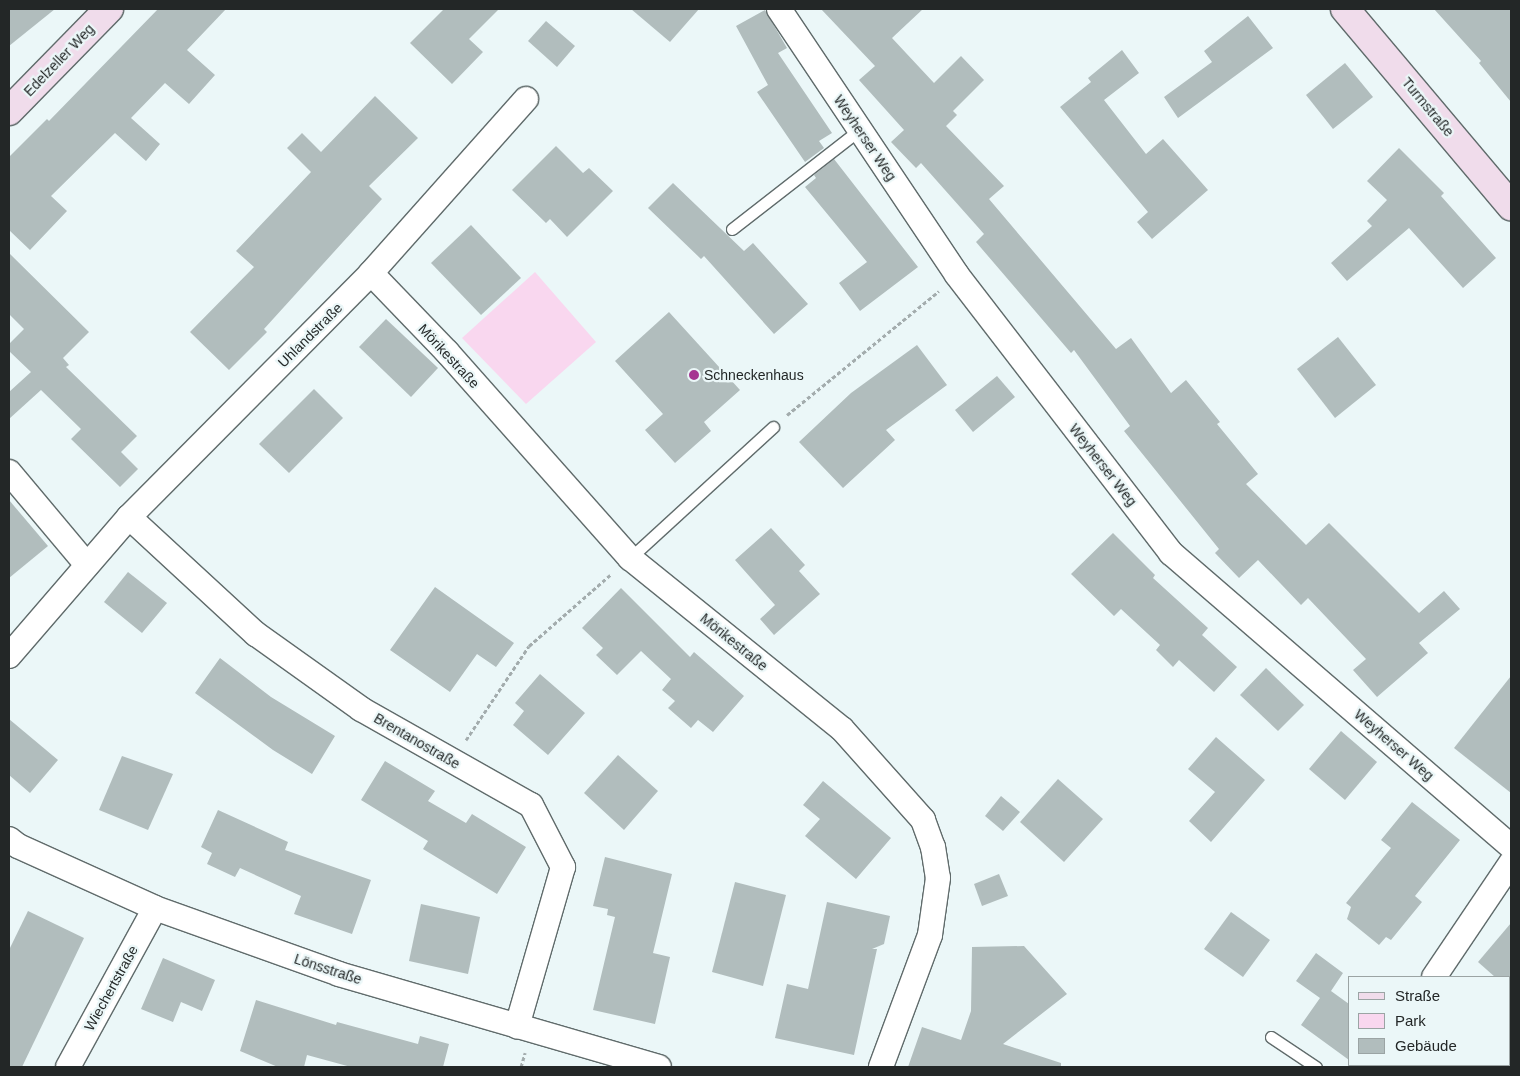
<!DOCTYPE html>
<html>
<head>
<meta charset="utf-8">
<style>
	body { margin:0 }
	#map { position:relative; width:1520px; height:1076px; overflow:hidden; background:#ebf7f8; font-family:Helvetica,sans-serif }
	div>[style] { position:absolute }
	.green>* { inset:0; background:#f9d7ef }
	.building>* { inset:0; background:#b1bdbd }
	.path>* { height:3px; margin-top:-1.5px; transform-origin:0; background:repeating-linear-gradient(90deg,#a3acad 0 4px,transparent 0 6.5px) }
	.roads { filter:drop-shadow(1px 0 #606b6b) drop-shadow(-1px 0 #606b6b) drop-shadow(0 1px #606b6b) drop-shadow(0 -1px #606b6b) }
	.service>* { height:11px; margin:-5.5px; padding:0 5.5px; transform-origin:5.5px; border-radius:5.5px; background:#fff }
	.minor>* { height:24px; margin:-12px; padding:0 12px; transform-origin:12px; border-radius:12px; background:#fff }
	.secondary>* { height:28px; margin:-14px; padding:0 14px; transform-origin:14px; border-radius:14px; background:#f0dceb }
	.dots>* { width:14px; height:14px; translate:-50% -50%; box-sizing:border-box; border:2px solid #ebf7f8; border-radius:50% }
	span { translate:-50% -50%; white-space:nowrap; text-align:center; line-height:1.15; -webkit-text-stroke:4.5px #ebf7f8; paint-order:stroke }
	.street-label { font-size:14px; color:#232727 }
	.poi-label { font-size:14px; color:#232727 }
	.left { translate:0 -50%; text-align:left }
	.frame { position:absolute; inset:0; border:10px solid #232727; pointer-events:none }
	.legend { position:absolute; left:1348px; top:976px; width:162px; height:90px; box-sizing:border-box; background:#ebf7f8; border:1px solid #9ba4a4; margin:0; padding:6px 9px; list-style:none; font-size:15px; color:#232727 }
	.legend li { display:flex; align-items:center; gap:10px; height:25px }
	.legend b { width:25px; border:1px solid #9ba4a4 }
</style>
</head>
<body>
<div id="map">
	<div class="green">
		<i style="clip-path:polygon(535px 272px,596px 342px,526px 404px,462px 338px)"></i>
	</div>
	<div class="building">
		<i style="clip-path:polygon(9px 9px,55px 9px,9px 46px)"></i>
		<i style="clip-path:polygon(158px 9px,226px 9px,187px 50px,215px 75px,189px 104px,165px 83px,131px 118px,160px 144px,146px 161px,115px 133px,51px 196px,67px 211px,30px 250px,9px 230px,9px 157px,47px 119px,49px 121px)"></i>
		<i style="clip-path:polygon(444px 9px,499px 9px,469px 39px,483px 52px,452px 84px,410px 43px)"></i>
		<i style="clip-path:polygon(631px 9px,699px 9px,670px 42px)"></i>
		<i style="clip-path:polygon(821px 9px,923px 9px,892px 38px,934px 83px,961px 56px,984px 80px,953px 111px,957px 115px,946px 126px,1004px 186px,989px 199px,1116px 349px,1131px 338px,1171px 393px,1186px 380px,1220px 422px,1217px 424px,1258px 474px,1246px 484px,1306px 545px,1329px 523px,1419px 613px,1444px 591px,1460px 609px,1419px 643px,1428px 653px,1377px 697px,1353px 670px,1366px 659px,1308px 598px,1301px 605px,1258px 560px,1239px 578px,1215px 553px,1219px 549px,1124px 431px,1130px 426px,1074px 350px,1071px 353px,976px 242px,984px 234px,921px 163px,916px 168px,891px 142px,904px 130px,859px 80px,875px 66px)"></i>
		<i style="clip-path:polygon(1434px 9px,1511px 9px,1511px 102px,1479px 63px,1481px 61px)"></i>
		<i style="clip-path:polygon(765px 10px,787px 48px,778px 53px,832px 133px,819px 141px,824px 148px,805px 162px,757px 92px,768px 85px,736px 26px)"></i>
		<i style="clip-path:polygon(1248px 16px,1273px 48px,1178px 118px,1164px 97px,1212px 62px,1204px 51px)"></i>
		<i style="clip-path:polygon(546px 21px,575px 46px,557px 67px,528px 41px)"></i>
		<i style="clip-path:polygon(1122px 50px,1139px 73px,1104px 100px,1146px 154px,1163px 139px,1208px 190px,1152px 239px,1137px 222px,1148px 212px,1060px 107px,1091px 82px,1088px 78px)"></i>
		<i style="clip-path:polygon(1345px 63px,1373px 97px,1333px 129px,1306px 95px)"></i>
		<i style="clip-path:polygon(375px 96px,418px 138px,369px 186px,382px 199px,264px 329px,267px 332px,229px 370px,190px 332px,254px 267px,236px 251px,311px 172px,287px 148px,302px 133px,321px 152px)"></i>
		<i style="clip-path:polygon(556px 146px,583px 173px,589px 168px,613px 191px,567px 237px,550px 219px,546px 223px,512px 190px)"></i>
		<i style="clip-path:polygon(1399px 148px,1444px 193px,1441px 196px,1496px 258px,1463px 288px,1409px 228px,1347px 281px,1331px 263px,1372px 226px,1367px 221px,1387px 200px,1367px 181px)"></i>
		<i style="clip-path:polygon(834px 159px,918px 267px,860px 311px,839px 283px,867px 262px,805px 187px,816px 178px,814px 175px)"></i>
		<i style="clip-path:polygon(673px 183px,744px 251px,753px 243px,808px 304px,774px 334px,704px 256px,701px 259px,648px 208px)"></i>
		<i style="clip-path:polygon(471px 225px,521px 278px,481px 315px,431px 263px)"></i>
		<i style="clip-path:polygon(9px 253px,89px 332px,63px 358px,69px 365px,66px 367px,137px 436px,121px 452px,138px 469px,120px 487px,71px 439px,81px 429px,41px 390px,9px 419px,9px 392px,31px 372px,9px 351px,9px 344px,24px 329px,9px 314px)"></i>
		<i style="clip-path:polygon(669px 312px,740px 390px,704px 422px,711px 431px,675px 463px,645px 430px,663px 414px,615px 361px)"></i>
		<i style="clip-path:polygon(386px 319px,438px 368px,411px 397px,359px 347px)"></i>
		<i style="clip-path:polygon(1338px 337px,1376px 385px,1335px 418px,1297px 369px)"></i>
		<i style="clip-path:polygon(917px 345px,947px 385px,886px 430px,895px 440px,843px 488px,799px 442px,851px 393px)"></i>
		<i style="clip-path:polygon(997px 376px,1015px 397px,973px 432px,955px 410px)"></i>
		<i style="clip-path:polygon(314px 389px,343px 418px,289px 473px,259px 444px)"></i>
		<i style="clip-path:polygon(9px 500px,48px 546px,9px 578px)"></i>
		<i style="clip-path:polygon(771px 528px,805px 565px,799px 571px,820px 594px,774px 635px,760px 619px,775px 605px,735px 560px)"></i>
		<i style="clip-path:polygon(1113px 533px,1155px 575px,1153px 578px,1208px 628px,1202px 635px,1237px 667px,1214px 692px,1179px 660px,1173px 667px,1156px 650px,1160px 645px,1121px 609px,1114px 616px,1071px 574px)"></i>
		<i style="clip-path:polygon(128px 572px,167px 603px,142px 633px,104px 602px)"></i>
		<i style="clip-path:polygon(435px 587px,514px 643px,496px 667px,477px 654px,450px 692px,390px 650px)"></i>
		<i style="clip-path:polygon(621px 588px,690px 657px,694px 652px,744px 696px,713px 732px,698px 720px,691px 728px,668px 708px,675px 701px,662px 690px,671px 679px,641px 651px,617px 675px,596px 655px,603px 648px,582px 628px)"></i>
		<i style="clip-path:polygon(220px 658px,271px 697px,335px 736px,312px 774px,273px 750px,195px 693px)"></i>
		<i style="clip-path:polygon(1266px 668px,1304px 705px,1278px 731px,1240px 695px)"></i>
		<i style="clip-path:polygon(540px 674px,585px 713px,548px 755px,513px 725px,524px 711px,515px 703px)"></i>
		<i style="clip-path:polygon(1511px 676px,1511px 793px,1454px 748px)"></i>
		<i style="clip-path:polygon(9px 719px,58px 760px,30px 793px,9px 775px)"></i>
		<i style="clip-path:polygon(1341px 731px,1377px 762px,1345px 800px,1309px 769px)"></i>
		<i style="clip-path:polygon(1216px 737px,1265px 780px,1211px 842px,1189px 821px,1215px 792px,1188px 769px)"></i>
		<i style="clip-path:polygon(618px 755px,658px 791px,624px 830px,584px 793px)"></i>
		<i style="clip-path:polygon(122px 756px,173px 774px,148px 830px,99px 810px)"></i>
		<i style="clip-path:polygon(385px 761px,435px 791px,428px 801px,466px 823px,472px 814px,526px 847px,497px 894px,423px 849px,428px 841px,361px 800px)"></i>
		<i style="clip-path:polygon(1058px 779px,1103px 819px,1064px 862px,1020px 822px)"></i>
		<i style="clip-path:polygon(823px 781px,891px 838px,856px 879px,805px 836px,820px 819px,803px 805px)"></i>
		<i style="clip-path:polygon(1001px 796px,1020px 812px,1003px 831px,985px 816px)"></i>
		<i style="clip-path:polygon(1412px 802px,1460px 840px,1415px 896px,1422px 902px,1391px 940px,1386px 937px,1379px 945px,1347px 919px,1351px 907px,1346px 903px,1391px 848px,1381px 840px)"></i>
		<i style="clip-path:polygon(218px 810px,288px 842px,285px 850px,371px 880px,352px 934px,294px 914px,301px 896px,240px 868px,235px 877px,207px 864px,212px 853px,201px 847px)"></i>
		<i style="clip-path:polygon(605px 857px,672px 874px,653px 953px,670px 957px,655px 1024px,593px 1010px,615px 917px,607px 915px,608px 909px,593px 906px)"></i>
		<i style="clip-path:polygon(999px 874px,1008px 896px,982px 906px,974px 884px)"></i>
		<i style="clip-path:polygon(735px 882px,786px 895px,763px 986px,712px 972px)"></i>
		<i style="clip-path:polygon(827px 902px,890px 916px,884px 944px,872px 949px,877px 949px,854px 1055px,775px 1038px,787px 984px,808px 989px)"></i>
		<i style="clip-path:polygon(421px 904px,480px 917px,468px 974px,409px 961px)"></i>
		<i style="clip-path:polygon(28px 911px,84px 938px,22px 1067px,9px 1067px,9px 950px)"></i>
		<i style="clip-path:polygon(1231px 912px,1270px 940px,1243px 977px,1204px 949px)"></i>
		<i style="clip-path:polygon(1511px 923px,1511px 977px,1495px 977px,1478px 962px)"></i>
		<i style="clip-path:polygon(1024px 946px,1067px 994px,1003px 1044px,1061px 1063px,1061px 1067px,908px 1067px,922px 1027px,961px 1040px,971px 1011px,972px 947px)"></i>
		<i style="clip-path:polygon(1316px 953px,1343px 973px,1331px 991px,1349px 1004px,1349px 1060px,1301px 1025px,1320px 998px,1296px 981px)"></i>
		<i style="clip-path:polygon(163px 958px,215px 980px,202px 1011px,181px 1002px,173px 1022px,141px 1009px)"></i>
		<i style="clip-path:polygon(256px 1000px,336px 1025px,337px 1022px,418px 1044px,420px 1036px,449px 1044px,443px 1067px,351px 1067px,307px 1055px,304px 1067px,278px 1067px,240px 1051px)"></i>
	</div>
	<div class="path">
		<i style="left:787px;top:415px;width:196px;rotate:-39.2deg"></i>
		<i style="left:466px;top:740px;width:113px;rotate:-56.2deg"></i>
		<i style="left:529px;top:646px;width:108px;rotate:-41.2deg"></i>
		<i style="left:521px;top:1067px;width:15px;rotate:-74deg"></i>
	</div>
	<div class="roads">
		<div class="service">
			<i style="left:732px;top:229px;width:161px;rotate:-37.9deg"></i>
			<i style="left:630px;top:558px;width:194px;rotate:-42.5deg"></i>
			<i style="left:1271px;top:1037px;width:54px;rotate:33.7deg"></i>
		</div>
		<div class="minor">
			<i style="left:779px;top:9px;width:320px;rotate:56.2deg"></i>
			<i style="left:957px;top:275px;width:351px;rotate:52.4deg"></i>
			<i style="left:1171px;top:553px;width:449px;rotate:40.8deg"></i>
			<i style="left:371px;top:273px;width:110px;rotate:46.1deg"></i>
			<i style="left:447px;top:352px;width:276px;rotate:48.4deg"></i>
			<i style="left:630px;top:558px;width:272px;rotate:38.9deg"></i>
			<i style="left:842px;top:729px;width:122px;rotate:48.3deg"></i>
			<i style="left:923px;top:820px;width:29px;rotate:70deg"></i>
			<i style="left:933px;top:847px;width:31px;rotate:81deg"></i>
			<i style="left:938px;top:878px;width:58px;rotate:98deg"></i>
			<i style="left:930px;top:935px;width:141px;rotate:110.4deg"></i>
			<i style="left:9px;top:472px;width:121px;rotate:50deg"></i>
			<i style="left:129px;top:517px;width:173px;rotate:42.7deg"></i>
			<i style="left:256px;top:634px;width:129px;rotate:35.5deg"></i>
			<i style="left:361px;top:709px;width:195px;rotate:29.5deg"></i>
			<i style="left:531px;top:805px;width:70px;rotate:62.7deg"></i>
			<i style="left:563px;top:867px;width:166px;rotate:106.1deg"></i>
			<i style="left:9px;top:656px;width:184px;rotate:-49.2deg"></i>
			<i style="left:129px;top:517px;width:344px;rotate:-45.2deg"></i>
			<i style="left:371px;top:273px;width:233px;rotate:-48.3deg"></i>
			<i style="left:9px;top:839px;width:11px;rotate:38deg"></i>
			<i style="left:18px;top:846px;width:150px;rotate:24.3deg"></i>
			<i style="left:155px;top:908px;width:195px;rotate:19.7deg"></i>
			<i style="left:339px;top:974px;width:333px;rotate:16.2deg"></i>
			<i style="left:1434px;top:977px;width:138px;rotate:-56deg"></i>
			<i style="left:68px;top:1067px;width:181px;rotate:-61.3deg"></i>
			<i style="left:1373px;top:1067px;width:3px;rotate:-45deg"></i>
		</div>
		<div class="secondary">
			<i style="left:1345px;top:9px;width:258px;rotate:49.9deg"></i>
			<i style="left:9px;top:111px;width:143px;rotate:-45.6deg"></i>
		</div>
	</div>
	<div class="dots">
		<i style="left:694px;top:375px;background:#a53591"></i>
	</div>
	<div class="street-label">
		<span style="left:59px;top:60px;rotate:-46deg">Edelzeller Weg</span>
		<span style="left:1428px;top:107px;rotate:50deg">Turmstraße</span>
		<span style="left:865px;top:138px;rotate:56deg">Weyherser Weg</span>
		<span style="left:310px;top:335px;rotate:-45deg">Uhlandstraße</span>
		<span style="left:449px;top:356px;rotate:47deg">Mörikestraße</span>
		<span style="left:1103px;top:465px;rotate:52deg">Weyherser Weg</span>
		<span style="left:734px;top:642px;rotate:39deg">Mörikestraße</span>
		<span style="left:417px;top:741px;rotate:30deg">Brentanostraße</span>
		<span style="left:1394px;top:745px;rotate:41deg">Weyherser Weg</span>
		<span style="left:328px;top:969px;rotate:18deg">Lönsstraße</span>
		<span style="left:111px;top:988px;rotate:-61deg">Wiechertstraße</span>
	</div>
	<div class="poi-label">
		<span class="left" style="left:704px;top:375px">Schneckenhaus</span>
	</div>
	<div class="frame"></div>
	<ul class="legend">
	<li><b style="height:6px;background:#f0dceb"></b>Straße</li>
	<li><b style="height:14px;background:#f9d7ef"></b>Park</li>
	<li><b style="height:14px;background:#b1bdbd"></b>Gebäude</li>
	</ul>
</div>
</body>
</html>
